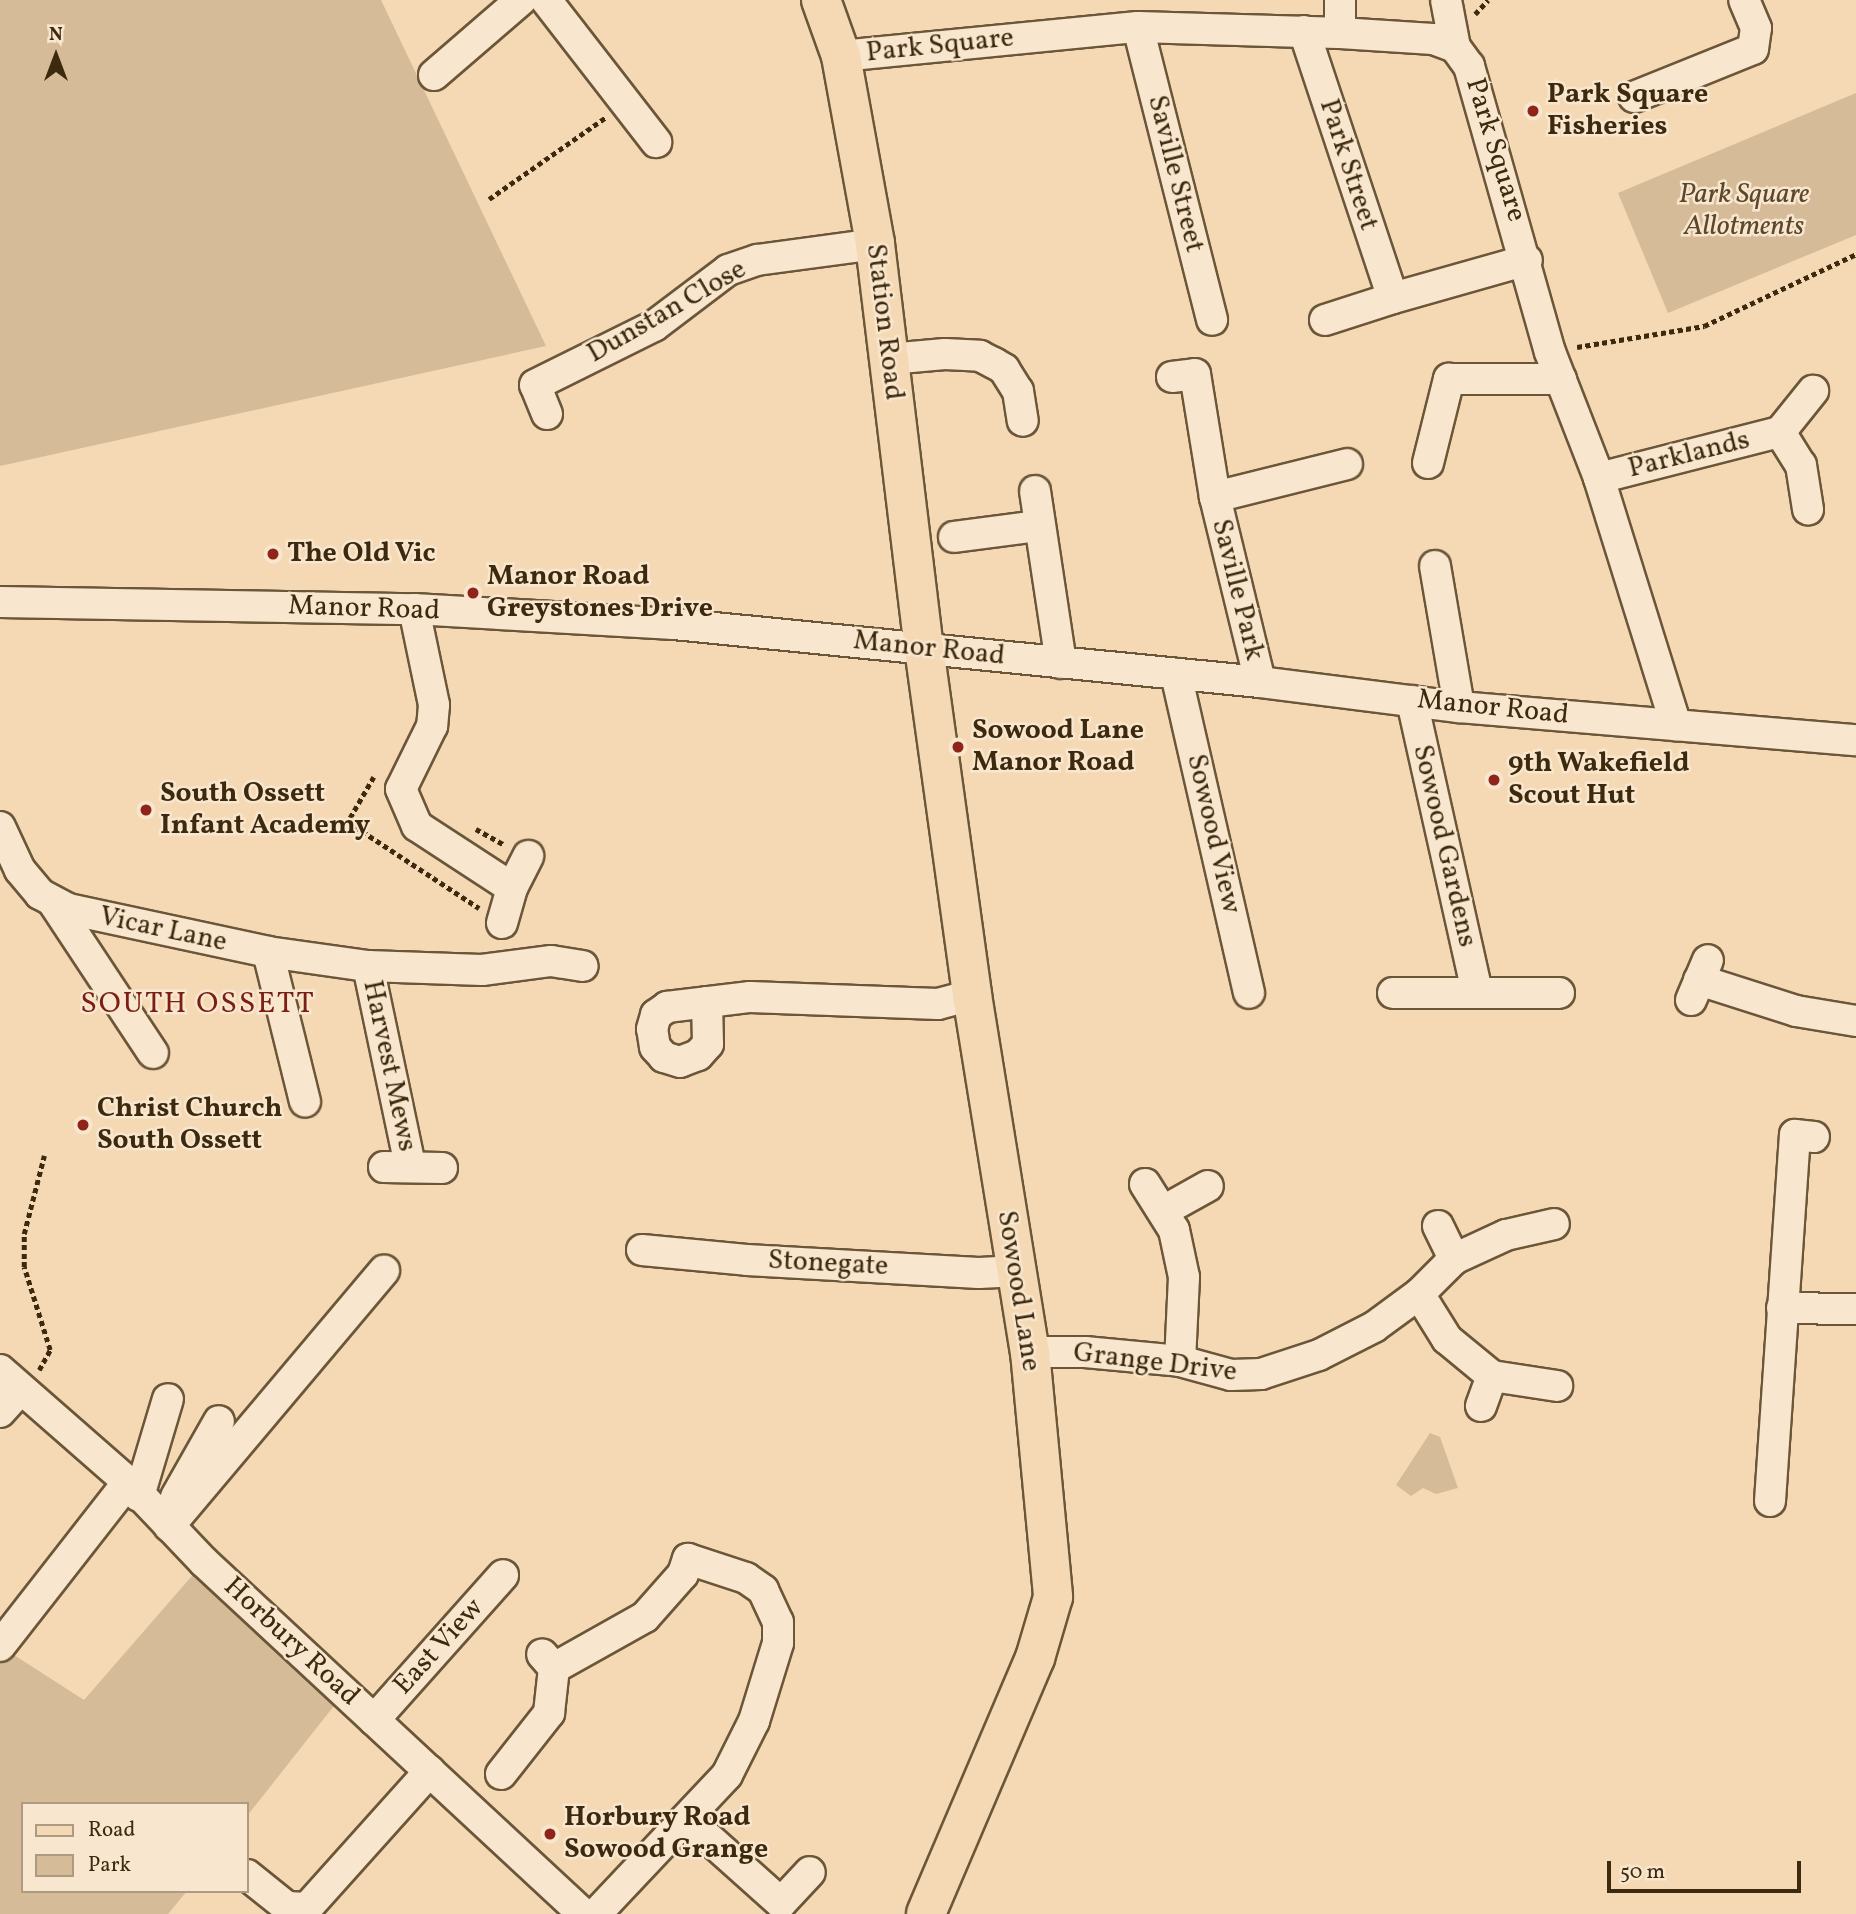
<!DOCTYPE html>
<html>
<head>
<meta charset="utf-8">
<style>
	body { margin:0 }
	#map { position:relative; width:1856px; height:1914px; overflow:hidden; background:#f4d9b4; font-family:Vollkorn,serif }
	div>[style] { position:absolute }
	.green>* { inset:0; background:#d5bb98 }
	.path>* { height:4.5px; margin-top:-2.25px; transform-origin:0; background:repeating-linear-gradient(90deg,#3d2a0e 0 5px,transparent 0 8.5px) }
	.roads { filter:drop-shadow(2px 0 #6b5638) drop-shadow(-2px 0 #6b5638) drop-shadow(0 2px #6b5638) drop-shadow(0 -2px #6b5638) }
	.minor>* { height:30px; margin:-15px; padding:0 15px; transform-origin:15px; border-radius:15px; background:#f8e6ce }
	.major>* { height:38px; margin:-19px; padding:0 19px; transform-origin:19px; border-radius:19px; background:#f4d9b4 }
	.dots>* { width:19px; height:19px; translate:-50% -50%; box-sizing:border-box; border:4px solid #f8e6ce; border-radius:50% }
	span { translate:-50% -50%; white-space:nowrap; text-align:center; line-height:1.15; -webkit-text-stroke:5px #f8e6ce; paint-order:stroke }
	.street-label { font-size:28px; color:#3d2a0e }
	.poi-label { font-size:28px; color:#3d2a0e; font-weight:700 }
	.left { translate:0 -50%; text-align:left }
	.park-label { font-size:28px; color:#5b472a; font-style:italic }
	.neighbourhood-label { font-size:30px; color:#7a1f14; letter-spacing:2px }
	.legend { position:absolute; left:21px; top:1802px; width:228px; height:91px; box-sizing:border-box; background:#f8e6ce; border:2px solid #ad9b81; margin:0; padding:9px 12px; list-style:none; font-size:21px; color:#3d2a0e }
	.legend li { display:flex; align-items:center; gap:14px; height:35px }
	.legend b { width:35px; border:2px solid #ad9b81 }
	.north { position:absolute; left:21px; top:21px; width:70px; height:70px; -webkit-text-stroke:5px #f8e6ce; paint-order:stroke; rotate:0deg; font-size:19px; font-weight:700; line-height:28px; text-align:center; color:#3d2a0e }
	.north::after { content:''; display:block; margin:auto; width:24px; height:32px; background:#3d2a0e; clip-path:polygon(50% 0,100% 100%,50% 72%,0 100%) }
	.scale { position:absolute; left:1607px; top:1861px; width:194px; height:32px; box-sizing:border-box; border:4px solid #3d2a0e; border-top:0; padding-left:9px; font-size:21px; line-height:24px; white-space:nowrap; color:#3d2a0e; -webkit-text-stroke:5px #f8e6ce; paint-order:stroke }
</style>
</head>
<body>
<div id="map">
	<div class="green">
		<i style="clip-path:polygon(0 0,381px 0,546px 346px,0 466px)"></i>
		<i style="clip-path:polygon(1856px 93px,1856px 235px,1668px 313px,1618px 193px)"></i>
		<i style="clip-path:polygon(1430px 1433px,1440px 1437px,1458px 1488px,1436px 1494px,1423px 1488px,1411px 1496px,1396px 1485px)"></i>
		<i style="clip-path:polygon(204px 1562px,345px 1692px,247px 1816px,247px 1804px,23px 1804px,23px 1891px,187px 1891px,168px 1914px,0 1914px,0 1646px,84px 1700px)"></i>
	</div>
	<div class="path">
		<i style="left:1475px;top:14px;width:19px;rotate:-47deg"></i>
		<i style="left:489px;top:199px;width:143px;rotate:-35deg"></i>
		<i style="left:1577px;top:347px;width:129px;rotate:-9.4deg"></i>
		<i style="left:1704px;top:326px;width:168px;rotate:-25.3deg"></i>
		<i style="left:374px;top:777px;width:52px;rotate:120deg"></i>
		<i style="left:348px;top:822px;width:157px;rotate:33.3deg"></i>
		<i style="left:476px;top:829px;width:33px;rotate:29deg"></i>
		<i style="left:39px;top:1370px;width:23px;rotate:-61deg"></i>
		<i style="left:50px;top:1350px;width:87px;rotate:-107.4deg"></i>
		<i style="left:24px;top:1267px;width:33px;rotate:-90deg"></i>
		<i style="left:24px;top:1234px;width:81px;rotate:-75.6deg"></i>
	</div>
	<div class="roads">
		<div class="minor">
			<i style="left:546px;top:0;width:180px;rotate:52.2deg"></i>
			<i style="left:1446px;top:0;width:48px;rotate:79.2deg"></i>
			<i style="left:1138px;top:27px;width:302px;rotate:75.8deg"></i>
			<i style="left:1304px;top:31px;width:281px;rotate:71.6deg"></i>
			<i style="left:1393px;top:298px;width:139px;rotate:-15.8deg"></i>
			<i style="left:1340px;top:33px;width:33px;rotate:-90deg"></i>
			<i style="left:841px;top:56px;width:298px;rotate:-5.6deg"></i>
			<i style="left:1138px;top:27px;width:202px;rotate:1.7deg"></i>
			<i style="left:1340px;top:33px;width:93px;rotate:3.7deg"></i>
			<i style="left:1433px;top:39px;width:23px;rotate:20deg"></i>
			<i style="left:1455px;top:47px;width:24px;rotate:54deg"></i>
			<i style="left:1469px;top:66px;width:297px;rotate:74.2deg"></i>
			<i style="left:1550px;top:352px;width:135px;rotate:68.7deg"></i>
			<i style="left:1599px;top:478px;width:259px;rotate:72.7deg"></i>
			<i style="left:434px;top:75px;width:115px;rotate:-40.8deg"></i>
			<i style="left:1634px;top:97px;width:128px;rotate:-22deg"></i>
			<i style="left:1753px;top:49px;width:21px;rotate:-82deg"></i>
			<i style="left:1756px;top:28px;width:30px;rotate:-113deg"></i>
			<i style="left:1325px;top:320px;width:71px;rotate:-17.9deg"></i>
			<i style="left:889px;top:359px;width:56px;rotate:-5.1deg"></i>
			<i style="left:945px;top:354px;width:35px;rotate:3deg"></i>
			<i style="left:980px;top:356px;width:16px;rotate:27deg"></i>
			<i style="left:994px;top:363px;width:12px;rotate:31deg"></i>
			<i style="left:1004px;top:369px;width:26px;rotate:58deg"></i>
			<i style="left:1018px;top:391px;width:30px;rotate:81deg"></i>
			<i style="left:1172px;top:377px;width:23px;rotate:-7deg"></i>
			<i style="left:1195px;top:374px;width:125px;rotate:80.8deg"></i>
			<i style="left:1215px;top:497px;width:190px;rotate:76.3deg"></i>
			<i style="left:547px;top:414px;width:31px;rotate:-112deg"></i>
			<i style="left:535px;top:385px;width:133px;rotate:-26.4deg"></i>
			<i style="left:654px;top:326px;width:93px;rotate:-37.1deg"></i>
			<i style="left:728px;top:270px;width:31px;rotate:-19deg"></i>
			<i style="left:757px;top:260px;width:119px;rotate:-7.7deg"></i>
			<i style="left:1780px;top:432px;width:39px;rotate:58deg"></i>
			<i style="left:1801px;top:465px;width:45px;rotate:81deg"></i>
			<i style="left:1428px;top:463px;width:87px;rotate:-76deg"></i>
			<i style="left:1449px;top:379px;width:112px"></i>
			<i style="left:1599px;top:478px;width:187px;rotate:-14.3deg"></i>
			<i style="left:1780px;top:432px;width:53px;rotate:-51.2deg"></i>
			<i style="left:1035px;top:491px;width:174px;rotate:81.4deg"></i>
			<i style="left:1215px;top:497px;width:136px;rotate:-14deg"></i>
			<i style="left:954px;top:537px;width:84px;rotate:-7.5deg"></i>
			<i style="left:1435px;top:566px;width:143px;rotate:80.3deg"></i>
			<i style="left:0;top:602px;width:414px;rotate:1deg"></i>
			<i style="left:414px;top:609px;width:260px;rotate:3.3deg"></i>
			<i style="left:674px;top:624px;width:589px;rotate:5.65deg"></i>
			<i style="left:1260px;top:682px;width:201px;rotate:7.2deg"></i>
			<i style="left:1459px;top:707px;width:398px;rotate:4.8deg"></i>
			<i style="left:414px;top:609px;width:98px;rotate:78.2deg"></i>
			<i style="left:434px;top:705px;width:21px;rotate:95deg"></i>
			<i style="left:432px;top:726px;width:70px;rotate:116.2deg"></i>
			<i style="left:401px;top:789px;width:40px;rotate:66.6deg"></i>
			<i style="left:417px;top:826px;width:113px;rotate:33.1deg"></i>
			<i style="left:1176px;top:674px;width:327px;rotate:77.1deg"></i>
			<i style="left:1412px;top:701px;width:297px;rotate:77.4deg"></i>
			<i style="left:0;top:827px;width:47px;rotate:65.1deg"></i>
			<i style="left:20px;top:870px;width:31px;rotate:50deg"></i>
			<i style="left:40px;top:894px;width:32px;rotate:28deg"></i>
			<i style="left:68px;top:909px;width:205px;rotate:12.1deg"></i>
			<i style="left:268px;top:952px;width:101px;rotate:8deg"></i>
			<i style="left:368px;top:966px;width:114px;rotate:2deg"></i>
			<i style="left:482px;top:970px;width:70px;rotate:-7.4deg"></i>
			<i style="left:551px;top:961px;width:32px;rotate:9deg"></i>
			<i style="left:53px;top:902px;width:181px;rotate:56.5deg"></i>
			<i style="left:502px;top:923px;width:36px;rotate:-74deg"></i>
			<i style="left:512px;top:888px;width:36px;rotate:-63deg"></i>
			<i style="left:268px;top:952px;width:154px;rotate:76.1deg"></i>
			<i style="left:368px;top:966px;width:204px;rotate:78.1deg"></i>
			<i style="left:1699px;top:980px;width:102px;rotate:17.7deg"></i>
			<i style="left:1796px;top:1011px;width:61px;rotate:9.5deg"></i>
			<i style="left:1393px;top:993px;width:166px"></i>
			<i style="left:1691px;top:1000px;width:43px;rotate:-67deg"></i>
			<i style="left:707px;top:1002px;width:42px;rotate:88.6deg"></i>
			<i style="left:708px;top:1044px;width:15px;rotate:132deg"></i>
			<i style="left:698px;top:1055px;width:19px;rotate:159deg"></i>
			<i style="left:680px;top:1062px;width:17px;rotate:-163deg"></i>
			<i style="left:664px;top:1057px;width:13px;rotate:-132deg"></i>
			<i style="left:655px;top:1047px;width:18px;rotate:-99deg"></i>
			<i style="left:652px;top:1029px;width:15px;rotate:-74deg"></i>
			<i style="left:656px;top:1015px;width:14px;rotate:-36deg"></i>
			<i style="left:667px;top:1007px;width:84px;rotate:-6.9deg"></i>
			<i style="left:750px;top:997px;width:188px;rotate:2.1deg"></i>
			<i style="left:938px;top:1004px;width:35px;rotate:-15deg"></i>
			<i style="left:384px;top:1167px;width:58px;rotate:1deg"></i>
			<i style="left:1145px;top:1184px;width:54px;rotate:57.8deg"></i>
			<i style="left:1174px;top:1230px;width:48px;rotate:78deg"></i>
			<i style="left:1184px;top:1277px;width:84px;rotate:92.7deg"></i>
			<i style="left:1165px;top:1210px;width:49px;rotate:-29.2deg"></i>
			<i style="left:1438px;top:1226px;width:37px;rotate:64deg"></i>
			<i style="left:642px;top:1250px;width:105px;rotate:5.4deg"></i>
			<i style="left:747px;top:1260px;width:232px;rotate:3.2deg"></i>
			<i style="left:979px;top:1273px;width:35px;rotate:-3deg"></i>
			<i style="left:1419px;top:1294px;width:53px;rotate:58.1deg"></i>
			<i style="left:1447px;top:1339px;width:58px;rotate:39.4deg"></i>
			<i style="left:1492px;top:1376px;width:66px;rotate:8.7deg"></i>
			<i style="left:1782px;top:1308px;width:74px;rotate:0.8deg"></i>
			<i style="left:1030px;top:1352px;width:55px"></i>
			<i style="left:1085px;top:1352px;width:95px;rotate:5.4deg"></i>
			<i style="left:1180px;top:1361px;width:53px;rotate:15.4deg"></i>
			<i style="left:1231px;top:1375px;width:30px;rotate:-2deg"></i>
			<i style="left:1261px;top:1374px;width:61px;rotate:-18.1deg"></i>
			<i style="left:1319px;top:1355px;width:62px;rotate:-27deg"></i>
			<i style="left:1374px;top:1327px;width:56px;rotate:-36.3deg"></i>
			<i style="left:1419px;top:1294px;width:49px;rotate:-45deg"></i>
			<i style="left:1454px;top:1259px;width:57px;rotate:-24.8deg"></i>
			<i style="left:1506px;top:1235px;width:49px;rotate:-12.9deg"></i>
			<i style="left:0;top:1370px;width:170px;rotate:41.2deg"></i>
			<i style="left:128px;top:1482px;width:110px;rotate:46.5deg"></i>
			<i style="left:204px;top:1562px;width:517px;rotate:42.88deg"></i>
			<i style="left:1481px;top:1406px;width:32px;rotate:-70deg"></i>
			<i style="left:0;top:1412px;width:31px;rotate:-48deg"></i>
			<i style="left:139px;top:1496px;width:101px;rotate:-73.4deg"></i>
			<i style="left:176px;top:1497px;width:87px;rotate:-60.5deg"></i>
			<i style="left:1770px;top:1501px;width:367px;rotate:-86.1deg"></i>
			<i style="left:1795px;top:1135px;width:19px;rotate:6deg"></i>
			<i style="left:169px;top:1526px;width:334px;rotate:-49.9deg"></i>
			<i style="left:0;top:1646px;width:208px;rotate:-52deg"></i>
			<i style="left:554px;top:1668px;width:104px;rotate:-29.3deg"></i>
			<i style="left:645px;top:1617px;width:57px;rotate:-48.5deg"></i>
			<i style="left:683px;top:1574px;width:16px;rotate:-72deg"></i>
			<i style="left:688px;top:1559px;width:61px;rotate:18.1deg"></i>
			<i style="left:746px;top:1578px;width:21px;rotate:35deg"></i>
			<i style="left:763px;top:1590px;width:35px;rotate:65deg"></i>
			<i style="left:778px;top:1622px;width:21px;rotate:90deg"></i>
			<i style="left:778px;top:1643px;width:82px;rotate:107.1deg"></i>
			<i style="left:754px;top:1721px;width:60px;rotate:116.6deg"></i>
			<i style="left:727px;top:1775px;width:191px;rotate:133.3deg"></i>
			<i style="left:374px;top:1720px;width:194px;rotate:-48.3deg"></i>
			<i style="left:501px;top:1774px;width:78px;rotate:-51.8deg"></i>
			<i style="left:549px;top:1713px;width:45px;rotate:-83.7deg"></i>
			<i style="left:554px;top:1668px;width:18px;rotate:-131deg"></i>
			<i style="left:687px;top:1819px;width:126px;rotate:41.8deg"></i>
			<i style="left:781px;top:1903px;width:42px;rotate:-46.9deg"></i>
			<i style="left:247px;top:1875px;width:51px;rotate:38.7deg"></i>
			<i style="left:287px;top:1907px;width:20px;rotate:3deg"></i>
			<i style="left:307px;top:1908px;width:184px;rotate:-48.1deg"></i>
		</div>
		<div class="major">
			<i style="left:821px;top:0;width:59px;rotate:70.3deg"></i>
			<i style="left:841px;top:56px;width:191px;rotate:79.7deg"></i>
			<i style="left:875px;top:244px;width:407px;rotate:83.1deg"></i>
			<i style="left:924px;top:648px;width:350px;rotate:82.1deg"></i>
			<i style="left:972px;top:995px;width:362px;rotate:80.8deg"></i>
			<i style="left:1030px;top:1352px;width:246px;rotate:84.6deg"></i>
			<i style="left:1053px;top:1597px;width:64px;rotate:106.4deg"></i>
			<i style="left:1035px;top:1658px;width:278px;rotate:113.1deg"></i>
		</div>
	</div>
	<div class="dots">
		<i style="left:1533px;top:111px;background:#8f2418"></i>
		<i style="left:273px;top:554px;background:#8f2418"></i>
		<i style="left:473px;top:593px;background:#8f2418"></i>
		<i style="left:958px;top:747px;background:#8f2418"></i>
		<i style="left:1494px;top:780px;background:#8f2418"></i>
		<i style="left:146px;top:810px;background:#8f2418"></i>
		<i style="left:83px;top:1125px;background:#8f2418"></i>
		<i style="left:550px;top:1834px;background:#8f2418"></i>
	</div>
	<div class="street-label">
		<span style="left:940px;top:46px;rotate:-6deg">Park Square</span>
		<span style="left:1495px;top:150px;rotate:73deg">Park Square</span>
		<span style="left:1348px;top:165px;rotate:72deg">Park Street</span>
		<span style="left:1175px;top:174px;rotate:76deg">Saville Street</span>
		<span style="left:667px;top:312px;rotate:-30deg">Dunstan Close</span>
		<span style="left:884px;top:322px;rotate:83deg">Station Road</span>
		<span style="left:1689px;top:455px;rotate:-14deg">Parklands</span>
		<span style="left:1237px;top:590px;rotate:76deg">Saville Park</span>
		<span style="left:364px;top:609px;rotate:2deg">Manor Road</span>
		<span style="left:929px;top:649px;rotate:6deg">Manor Road</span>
		<span style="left:1493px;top:708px;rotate:6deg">Manor Road</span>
		<span style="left:1213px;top:834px;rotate:77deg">Sowood View</span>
		<span style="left:1444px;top:846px;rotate:77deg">Sowood Gardens</span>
		<span style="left:163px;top:930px;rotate:12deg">Vicar Lane</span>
		<span style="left:389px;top:1066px;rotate:78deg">Harvest Mews</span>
		<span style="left:828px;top:1264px;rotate:3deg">Stonegate</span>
		<span style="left:1018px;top:1291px;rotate:81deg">Sowood Lane</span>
		<span style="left:1155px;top:1363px;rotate:7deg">Grange Drive</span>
		<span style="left:291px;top:1642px;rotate:43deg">Horbury Road</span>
		<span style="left:439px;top:1647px;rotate:-48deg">East View</span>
	</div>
	<div class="poi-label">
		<span class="left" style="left:1547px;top:111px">Park Square<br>Fisheries</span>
		<span class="left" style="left:287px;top:554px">The Old Vic</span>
		<span class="left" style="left:487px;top:593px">Manor Road<br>Greystones Drive</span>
		<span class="left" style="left:972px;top:747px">Sowood Lane<br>Manor Road</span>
		<span class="left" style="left:1508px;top:780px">9th Wakefield<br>Scout Hut</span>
		<span class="left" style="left:160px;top:810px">South Ossett<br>Infant Academy</span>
		<span class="left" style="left:97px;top:1125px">Christ Church<br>South Ossett</span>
		<span class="left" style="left:564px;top:1834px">Horbury Road<br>Sowood Grange</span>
	</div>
	<div class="park-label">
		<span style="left:1744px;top:211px">Park Square<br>Allotments</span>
	</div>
	<div class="neighbourhood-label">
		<span style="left:198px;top:1004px">SOUTH OSSETT</span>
	</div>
	<ul class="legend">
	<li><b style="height:9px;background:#f4d9b4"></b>Road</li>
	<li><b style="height:19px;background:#d5bb98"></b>Park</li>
	</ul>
	<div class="north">N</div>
	<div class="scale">50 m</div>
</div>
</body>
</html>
